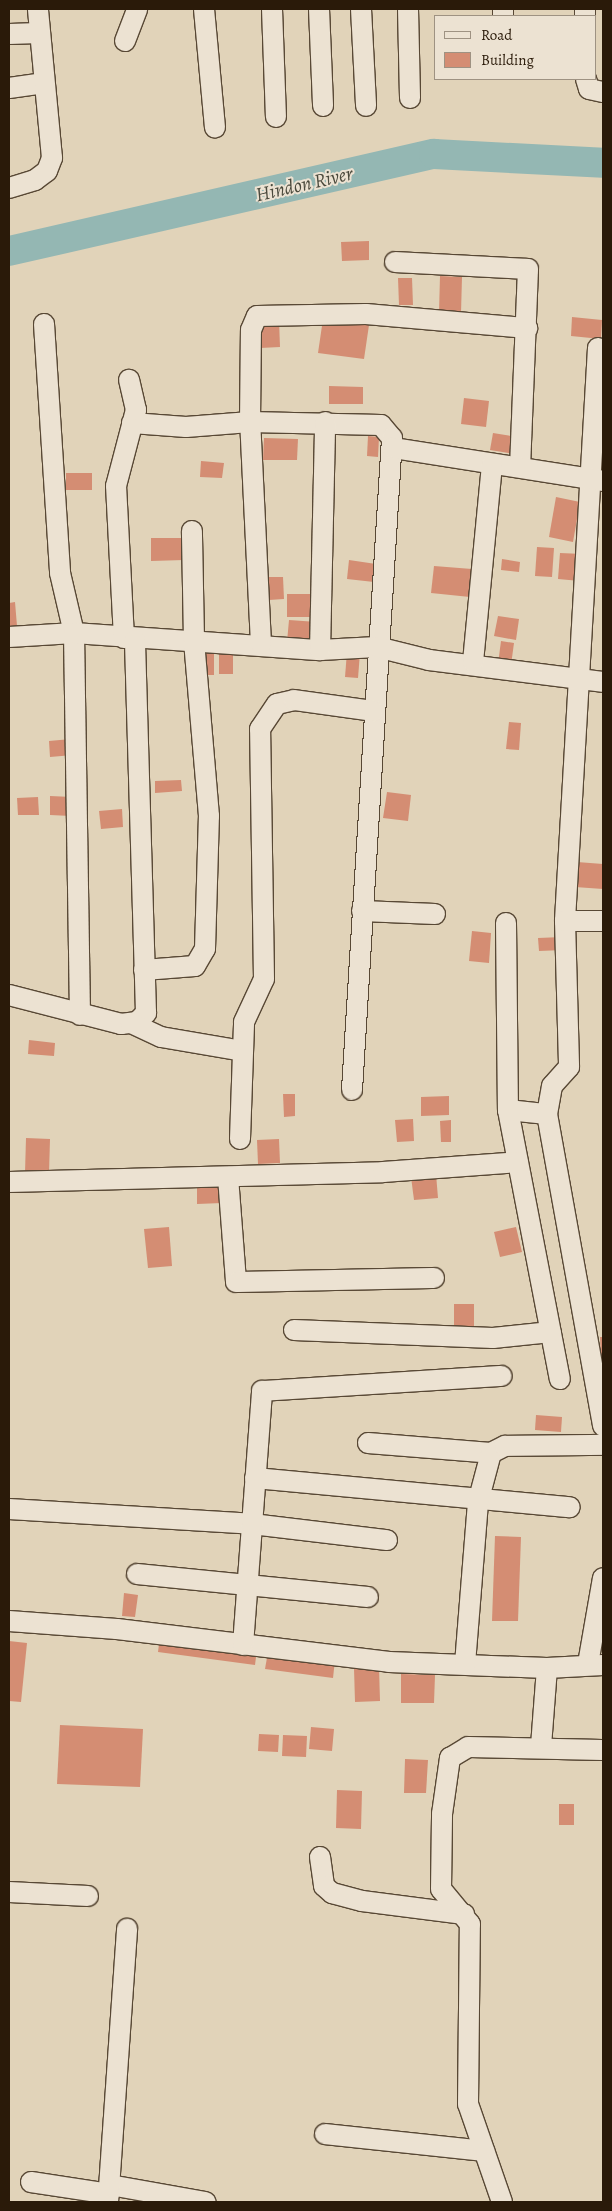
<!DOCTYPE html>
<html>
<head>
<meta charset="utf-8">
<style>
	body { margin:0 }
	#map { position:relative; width:612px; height:2211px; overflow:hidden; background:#e1d3b9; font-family:Alegreya,serif }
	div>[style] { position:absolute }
	.river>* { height:30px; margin:-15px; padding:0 15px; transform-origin:15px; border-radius:15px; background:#94b7b3 }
	.building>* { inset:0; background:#d48d73 }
	.roads { filter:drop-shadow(1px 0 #584835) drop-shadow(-1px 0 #584835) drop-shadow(0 1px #584835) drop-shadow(0 -1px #584835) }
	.minor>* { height:20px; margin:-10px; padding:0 10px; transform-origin:10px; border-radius:10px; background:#ece2d2 }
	span { translate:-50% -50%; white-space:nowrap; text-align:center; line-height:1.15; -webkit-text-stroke:4px #ece2d2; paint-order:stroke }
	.water-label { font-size:20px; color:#4a493c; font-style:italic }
	.frame { position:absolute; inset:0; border:10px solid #2a1a09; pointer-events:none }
	.legend { position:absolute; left:434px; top:15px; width:162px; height:65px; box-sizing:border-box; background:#ece2d2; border:1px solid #9e9282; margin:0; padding:6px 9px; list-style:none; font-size:15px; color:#2a1a09 }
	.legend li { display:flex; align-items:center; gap:10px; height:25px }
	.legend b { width:25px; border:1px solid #9e9282 }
</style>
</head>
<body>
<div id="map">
	<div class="river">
		<i style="left:9px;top:251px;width:436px;rotate:-12.9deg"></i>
		<i style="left:434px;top:154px;width:169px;rotate:3deg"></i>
	</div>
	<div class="building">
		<i style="clip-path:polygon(369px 241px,369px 260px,342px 261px,341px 242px)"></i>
		<i style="clip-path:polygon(440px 276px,462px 277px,461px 313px,439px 313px)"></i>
		<i style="clip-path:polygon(398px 278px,412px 278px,413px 305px,399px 305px)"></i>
		<i style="clip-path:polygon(572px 317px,602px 320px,601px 339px,571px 336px)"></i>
		<i style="clip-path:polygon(323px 319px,369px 325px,364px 359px,318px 353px)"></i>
		<i style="clip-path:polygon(259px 320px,279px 320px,280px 347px,260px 348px)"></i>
		<i style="clip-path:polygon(329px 386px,363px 387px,363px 404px,329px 404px)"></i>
		<i style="clip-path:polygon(464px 398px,489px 401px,486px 427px,461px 424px)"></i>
		<i style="clip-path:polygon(493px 433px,517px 437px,514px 454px,490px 450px)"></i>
		<i style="clip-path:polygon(368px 436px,379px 437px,378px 457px,367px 456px)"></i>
		<i style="clip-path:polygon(264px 438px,298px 439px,297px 460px,263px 460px)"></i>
		<i style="clip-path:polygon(201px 461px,224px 463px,222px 478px,200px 477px)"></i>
		<i style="clip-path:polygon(66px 473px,92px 473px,92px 490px,66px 490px)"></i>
		<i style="clip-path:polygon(556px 497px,580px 502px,573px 542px,549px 537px)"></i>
		<i style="clip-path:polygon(151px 538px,183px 538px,184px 560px,151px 561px)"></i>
		<i style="clip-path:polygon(537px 547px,554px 548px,552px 577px,535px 576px)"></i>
		<i style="clip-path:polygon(560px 553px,583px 554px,580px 581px,558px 579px)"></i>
		<i style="clip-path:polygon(502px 559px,520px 562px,519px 572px,501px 570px)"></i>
		<i style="clip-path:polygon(349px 560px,376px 564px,374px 582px,347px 579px)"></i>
		<i style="clip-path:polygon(434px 566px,472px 569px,470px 597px,431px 593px)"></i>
		<i style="clip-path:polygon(268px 577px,283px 577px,284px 599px,269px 600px)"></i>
		<i style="clip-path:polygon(287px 594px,317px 594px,317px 617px,287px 617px)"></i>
		<i style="clip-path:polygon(15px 602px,17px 626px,9px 627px,9px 603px)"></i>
		<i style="clip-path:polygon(498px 616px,519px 619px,516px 640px,494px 636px)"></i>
		<i style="clip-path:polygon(289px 620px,317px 622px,314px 644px,287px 642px)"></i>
		<i style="clip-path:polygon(501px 641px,514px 643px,511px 665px,498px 664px)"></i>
		<i style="clip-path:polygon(233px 645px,233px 674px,219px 674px,219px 646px)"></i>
		<i style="clip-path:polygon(199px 646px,214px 646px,214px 675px,199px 675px)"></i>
		<i style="clip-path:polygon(347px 652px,360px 653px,358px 678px,345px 677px)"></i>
		<i style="clip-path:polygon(509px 722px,521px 723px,519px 750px,506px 749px)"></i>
		<i style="clip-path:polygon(71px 739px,73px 755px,50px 757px,49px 741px)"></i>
		<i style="clip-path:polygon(181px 780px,182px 791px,155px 793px,155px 781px)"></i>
		<i style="clip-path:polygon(387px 792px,411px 795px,408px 821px,383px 818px)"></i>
		<i style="clip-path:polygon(50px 796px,72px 797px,71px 816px,50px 815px)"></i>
		<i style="clip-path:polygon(38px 797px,39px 815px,18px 815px,17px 798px)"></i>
		<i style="clip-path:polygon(122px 809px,123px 827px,101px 829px,99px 811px)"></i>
		<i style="clip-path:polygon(577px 862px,603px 864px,603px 889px,575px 887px)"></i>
		<i style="clip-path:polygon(472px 931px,491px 933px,489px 963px,469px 961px)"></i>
		<i style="clip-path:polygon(562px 937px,563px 950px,539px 951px,538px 938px)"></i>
		<i style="clip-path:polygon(29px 1040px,55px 1043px,54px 1056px,28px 1054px)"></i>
		<i style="clip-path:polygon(283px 1094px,295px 1094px,295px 1116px,284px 1117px)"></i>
		<i style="clip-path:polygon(449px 1096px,449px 1115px,421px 1116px,421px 1097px)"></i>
		<i style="clip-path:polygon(413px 1119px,414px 1141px,397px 1142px,395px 1120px)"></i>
		<i style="clip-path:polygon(451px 1120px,451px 1142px,441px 1142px,440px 1121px)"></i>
		<i style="clip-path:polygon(26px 1138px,50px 1139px,49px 1174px,25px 1173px)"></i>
		<i style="clip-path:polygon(279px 1139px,280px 1163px,258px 1164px,257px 1140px)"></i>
		<i style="clip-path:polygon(436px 1174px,438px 1198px,414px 1200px,411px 1177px)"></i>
		<i style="clip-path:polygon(221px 1185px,222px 1203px,197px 1204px,197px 1186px)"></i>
		<i style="clip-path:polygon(169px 1227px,172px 1266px,148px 1268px,144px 1229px)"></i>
		<i style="clip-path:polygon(516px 1227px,522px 1252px,500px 1257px,494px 1232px)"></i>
		<i style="clip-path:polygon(454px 1304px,474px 1304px,474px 1331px,454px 1331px)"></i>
		<i style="clip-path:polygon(600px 1337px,603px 1337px,603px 1358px,601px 1359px)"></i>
		<i style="clip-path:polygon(536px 1415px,562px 1417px,561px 1432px,535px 1430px)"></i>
		<i style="clip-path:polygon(495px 1536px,521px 1537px,518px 1621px,492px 1621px)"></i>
		<i style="clip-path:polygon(124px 1593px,138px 1595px,135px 1617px,122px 1616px)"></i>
		<i style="clip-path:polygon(160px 1636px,257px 1649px,255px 1665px,158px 1652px)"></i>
		<i style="clip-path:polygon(9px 1641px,27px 1643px,21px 1702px,9px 1701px)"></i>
		<i style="clip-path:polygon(268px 1652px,335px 1660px,333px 1678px,265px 1669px)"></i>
		<i style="clip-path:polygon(379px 1667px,380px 1701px,355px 1702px,354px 1668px)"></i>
		<i style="clip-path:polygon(401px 1674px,435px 1675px,434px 1703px,401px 1703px)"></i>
		<i style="clip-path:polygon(60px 1725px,143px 1729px,140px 1787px,57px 1784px)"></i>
		<i style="clip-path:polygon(311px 1727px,334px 1729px,332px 1751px,309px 1749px)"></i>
		<i style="clip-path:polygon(259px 1734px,279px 1735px,278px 1752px,258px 1751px)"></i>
		<i style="clip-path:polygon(283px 1735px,307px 1736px,306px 1757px,282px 1756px)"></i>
		<i style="clip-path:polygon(405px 1759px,428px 1760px,426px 1793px,404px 1793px)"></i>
		<i style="clip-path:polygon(337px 1790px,362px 1791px,361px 1829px,336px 1828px)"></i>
		<i style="clip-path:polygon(559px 1804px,574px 1804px,574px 1825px,559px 1825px)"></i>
	</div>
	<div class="roads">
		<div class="minor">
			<i style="left:204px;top:9px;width:119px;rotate:84.7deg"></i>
			<i style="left:272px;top:9px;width:108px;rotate:87.9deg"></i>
			<i style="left:319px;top:9px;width:97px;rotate:87.6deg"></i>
			<i style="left:361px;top:9px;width:97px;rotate:87deg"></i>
			<i style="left:408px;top:9px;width:89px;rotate:88.7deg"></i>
			<i style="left:503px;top:9px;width:7px;rotate:90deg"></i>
			<i style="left:585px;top:9px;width:7px;rotate:90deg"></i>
			<i style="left:9px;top:34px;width:30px;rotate:-2deg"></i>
			<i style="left:125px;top:41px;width:34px;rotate:-69deg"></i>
			<i style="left:586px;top:79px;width:10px;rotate:73deg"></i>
			<i style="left:589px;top:89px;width:14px;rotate:12deg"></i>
			<i style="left:9px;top:88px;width:34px;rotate:-8deg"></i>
			<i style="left:9px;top:188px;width:27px;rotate:-17deg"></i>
			<i style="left:35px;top:180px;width:15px;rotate:-37deg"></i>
			<i style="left:47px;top:171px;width:14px;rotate:-69deg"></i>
			<i style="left:52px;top:158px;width:150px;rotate:-95.4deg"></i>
			<i style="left:395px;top:262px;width:133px;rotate:3deg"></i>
			<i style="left:528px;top:269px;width:197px;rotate:92.3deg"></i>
			<i style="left:44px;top:324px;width:250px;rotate:86.3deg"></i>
			<i style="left:60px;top:573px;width:62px;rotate:76.9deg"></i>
			<i style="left:74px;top:633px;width:382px;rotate:89.1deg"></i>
			<i style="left:598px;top:348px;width:574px;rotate:93.3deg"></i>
			<i style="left:565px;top:921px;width:146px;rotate:88.4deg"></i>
			<i style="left:569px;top:1067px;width:25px;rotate:132deg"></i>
			<i style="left:552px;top:1086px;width:28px;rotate:100deg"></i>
			<i style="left:547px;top:1114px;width:317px;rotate:79.8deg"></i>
			<i style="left:132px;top:423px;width:54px;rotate:4.2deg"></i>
			<i style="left:186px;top:427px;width:64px;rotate:-4.5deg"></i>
			<i style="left:250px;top:422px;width:131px;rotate:1.3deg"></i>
			<i style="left:381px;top:425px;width:17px;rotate:50deg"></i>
			<i style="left:392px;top:438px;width:653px;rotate:93.51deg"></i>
			<i style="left:393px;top:448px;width:213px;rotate:8.9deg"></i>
			<i style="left:9px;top:637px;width:65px;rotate:-3.5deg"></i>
			<i style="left:74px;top:633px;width:247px;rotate:4deg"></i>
			<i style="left:320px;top:650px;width:57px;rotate:-3deg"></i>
			<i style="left:377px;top:647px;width:54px;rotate:14deg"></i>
			<i style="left:429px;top:660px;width:175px;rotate:7.2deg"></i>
			<i style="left:124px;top:638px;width:152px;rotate:-93deg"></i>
			<i style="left:116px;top:486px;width:79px;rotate:-75.3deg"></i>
			<i style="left:136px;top:410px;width:31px;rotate:-103deg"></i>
			<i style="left:261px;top:644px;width:222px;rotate:-92.8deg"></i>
			<i style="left:250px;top:422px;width:92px;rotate:-89.4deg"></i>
			<i style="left:251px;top:330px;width:15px;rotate:-67deg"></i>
			<i style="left:257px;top:316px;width:109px;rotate:-1.1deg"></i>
			<i style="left:366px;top:314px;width:162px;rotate:5deg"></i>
			<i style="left:320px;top:650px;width:228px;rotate:-88.7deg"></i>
			<i style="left:473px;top:662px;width:199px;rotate:-84.5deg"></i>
			<i style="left:362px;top:911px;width:73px;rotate:2.4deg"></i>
			<i style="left:565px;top:921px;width:38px"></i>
			<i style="left:506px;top:923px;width:187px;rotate:89.4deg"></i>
			<i style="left:508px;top:1110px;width:274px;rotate:79.1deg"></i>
			<i style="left:144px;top:970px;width:51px;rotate:-4.5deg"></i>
			<i style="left:195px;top:966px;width:20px;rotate:-60deg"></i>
			<i style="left:205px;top:949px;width:133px;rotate:-88.3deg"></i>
			<i style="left:209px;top:816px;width:177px;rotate:-94.9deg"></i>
			<i style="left:194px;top:640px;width:109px;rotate:-91.1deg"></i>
			<i style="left:9px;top:995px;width:116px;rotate:14.5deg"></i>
			<i style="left:121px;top:1024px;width:16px;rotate:-7deg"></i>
			<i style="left:137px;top:1022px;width:13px;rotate:-45deg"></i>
			<i style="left:146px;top:1013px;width:373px;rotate:-91.7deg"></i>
			<i style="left:131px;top:1023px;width:33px;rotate:25deg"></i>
			<i style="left:161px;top:1037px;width:83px;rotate:9.7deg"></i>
			<i style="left:508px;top:1110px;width:39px;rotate:6deg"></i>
			<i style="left:240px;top:1139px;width:117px;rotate:-88deg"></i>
			<i style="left:244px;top:1022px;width:47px;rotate:-65.1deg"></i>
			<i style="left:264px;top:979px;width:250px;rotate:-90.9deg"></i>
			<i style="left:260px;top:729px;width:30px;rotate:-56deg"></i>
			<i style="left:277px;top:704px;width:17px;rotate:-13deg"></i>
			<i style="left:294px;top:700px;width:80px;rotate:7.9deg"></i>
			<i style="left:228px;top:1177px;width:105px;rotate:85.6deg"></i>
			<i style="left:236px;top:1282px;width:198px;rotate:-1.2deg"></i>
			<i style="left:9px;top:1182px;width:374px;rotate:-1.5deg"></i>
			<i style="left:383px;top:1172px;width:135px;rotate:-4.2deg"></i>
			<i style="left:294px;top:1330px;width:199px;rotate:2.3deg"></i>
			<i style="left:493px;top:1338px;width:58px;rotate:-5.9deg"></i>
			<i style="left:368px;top:1443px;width:123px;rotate:4.6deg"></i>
			<i style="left:255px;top:1478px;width:316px;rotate:5.3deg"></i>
			<i style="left:9px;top:1509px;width:243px;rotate:3.5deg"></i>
			<i style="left:252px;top:1524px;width:136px;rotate:6.8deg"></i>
			<i style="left:137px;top:1574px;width:232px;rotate:5.7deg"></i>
			<i style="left:9px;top:1621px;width:108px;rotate:4.2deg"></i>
			<i style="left:117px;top:1629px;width:274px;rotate:6.9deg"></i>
			<i style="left:389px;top:1662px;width:158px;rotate:2.2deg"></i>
			<i style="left:547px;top:1668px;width:56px;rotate:-3.1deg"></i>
			<i style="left:243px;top:1645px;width:255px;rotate:-85.7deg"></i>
			<i style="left:262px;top:1391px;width:240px;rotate:-3.6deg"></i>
			<i style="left:465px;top:1664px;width:163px;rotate:-85.4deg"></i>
			<i style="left:478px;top:1502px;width:51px;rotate:-75.1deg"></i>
			<i style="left:491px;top:1453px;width:16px;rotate:-27deg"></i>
			<i style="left:505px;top:1446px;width:98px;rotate:-0.6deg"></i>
			<i style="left:588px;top:1664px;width:87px;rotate:-80.1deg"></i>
			<i style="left:541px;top:1746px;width:78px;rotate:-85.6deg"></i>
			<i style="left:320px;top:1857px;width:29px;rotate:82deg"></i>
			<i style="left:324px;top:1886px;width:11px;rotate:41deg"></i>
			<i style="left:332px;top:1893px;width:31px;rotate:15deg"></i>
			<i style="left:362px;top:1901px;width:103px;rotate:7.3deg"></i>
			<i style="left:9px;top:1892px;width:79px;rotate:2.9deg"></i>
			<i style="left:325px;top:2134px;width:160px;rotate:6.1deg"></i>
			<i style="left:31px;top:2182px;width:79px;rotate:8.7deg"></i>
			<i style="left:110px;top:2185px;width:97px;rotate:10.1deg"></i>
			<i style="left:108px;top:2202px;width:274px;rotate:-86deg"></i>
			<i style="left:502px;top:2202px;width:104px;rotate:-109.1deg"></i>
			<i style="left:468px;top:2104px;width:180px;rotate:-89.4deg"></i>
			<i style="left:470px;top:1924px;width:45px;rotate:-129.6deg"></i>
			<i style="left:441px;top:1889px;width:75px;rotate:-89.2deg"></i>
			<i style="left:442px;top:1814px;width:57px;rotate:-81.9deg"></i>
			<i style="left:450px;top:1758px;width:21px;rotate:-31deg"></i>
			<i style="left:468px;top:1747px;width:135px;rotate:1.3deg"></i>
		</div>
	</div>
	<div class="water-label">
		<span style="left:304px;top:184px;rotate:-13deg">Hindon River</span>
	</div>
	<div class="frame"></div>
	<ul class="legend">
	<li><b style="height:6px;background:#ece2d2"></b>Road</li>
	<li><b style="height:14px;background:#d48d73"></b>Building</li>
	</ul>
</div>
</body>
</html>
